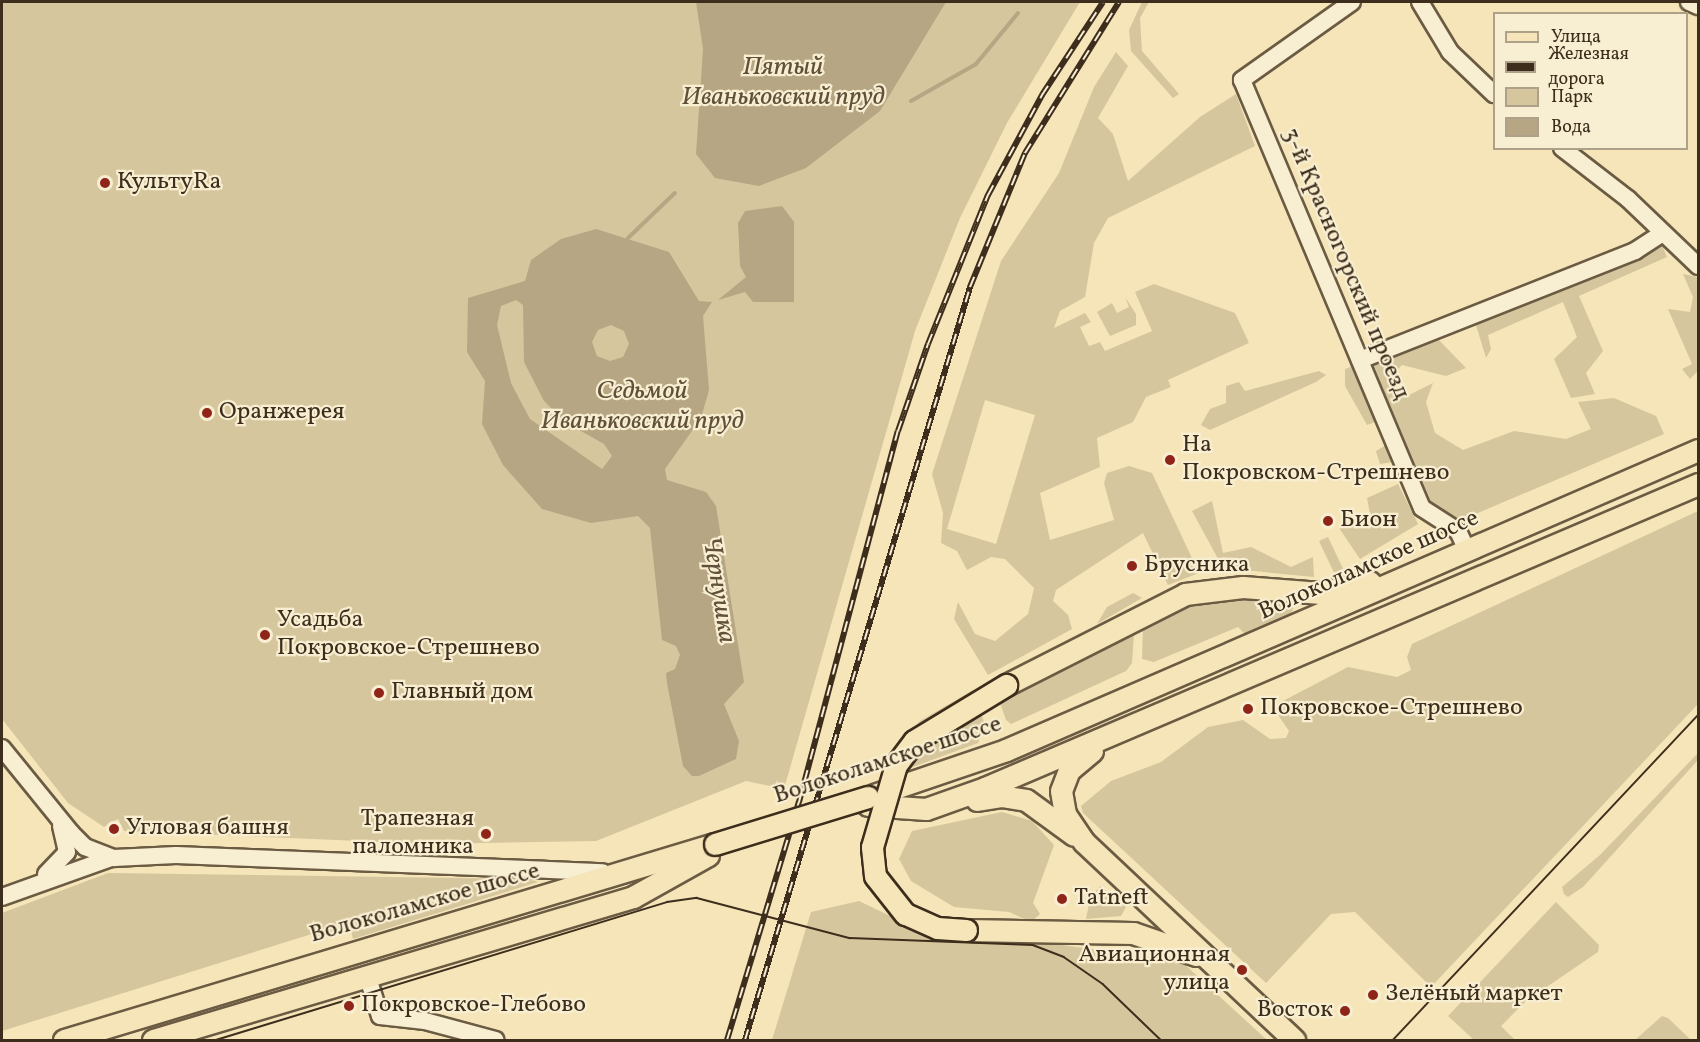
<!DOCTYPE html>
<html>
<head>
<meta charset="utf-8">
<style>
	body { margin:0 }
	#map { position:relative; width:1700px; height:1042px; overflow:hidden; background:#f5e5b8; font-family:Vollkorn,serif }
	div>[style] { position:absolute }
	.green>* { inset:0; background:#d6c69d }
	.water>* { inset:0; background:#b6a683 }
	.stream>* { height:4px; margin:-2px; padding:0 2px; transform-origin:2px; border-radius:2px; background:#b6a683 }
	.roads { filter:drop-shadow(2px 0 #6b5b43) drop-shadow(-2px 0 #6b5b43) drop-shadow(0 2px #6b5b43) drop-shadow(0 -2px #6b5b43) }
	.minor>* { height:16px; margin:-8px; padding:0 8px; transform-origin:8px; border-radius:8px; background:#f8eed1 }
	.major>* { height:21px; margin:-10.5px; padding:0 10.5px; transform-origin:10.5px; border-radius:10.5px; background:#f5e5b8 }
	.tram>* { height:1.5px; margin:-0.75px; padding:0 0.75px; transform-origin:0.75px; border-radius:0.75px; background:#3d2d1c }
	.rail>* { height:6px; margin-top:-3px; transform-origin:0; background:repeating-linear-gradient(90deg,#f8eed1 0 11px,#3d2d1c 0 22px); box-sizing:border-box; border-block:2px solid #3d2d1c }
	.bridges { filter:drop-shadow(2px 0 #3d2d1c) drop-shadow(-2px 0 #3d2d1c) drop-shadow(0 2px #3d2d1c) drop-shadow(0 -2px #3d2d1c) }
	.major-bridge>* { height:21px; margin:-10.5px; padding:0 10.5px; transform-origin:10.5px; border-radius:10.5px; background:#f5e5b8 }
	.dots>* { width:16px; height:16px; translate:-50% -50%; box-sizing:border-box; border:3px solid #f8eed1; border-radius:50% }
	span { translate:-50% -50%; white-space:nowrap; text-align:center; line-height:1.15; -webkit-text-stroke:4.5px #f8eed1; paint-order:stroke }
	.poi-label { font-size:24px; color:#3d2d1c }
	.left { translate:0 -50%; text-align:left }
	.right { translate:-100% -50%; text-align:right }
	.street-label { font-size:24px; color:#3d2d1c }
	.water-label { font-size:26px; color:#61513b; font-style:italic }
	.frame { position:absolute; inset:0; border:3px solid #3d2d1c; pointer-events:none }
	.legend { position:absolute; left:1493px; top:12px; width:195px; height:138px; box-sizing:border-box; background:#f8eed1; border:2px solid #ada189; margin:0; padding:8px 10px; list-style:none; font-size:18px; color:#3d2d1c }
	.legend li { display:flex; align-items:center; gap:12px; height:30px }
	.legend b { width:30px; border:2px solid #ada189 }
</style>
</head>
<body>
<div id="map">
	<div class="green">
		<i style="clip-path:polygon(2px 2px,1080px 2px,1007px 123px,960px 218px,915px 331px,784px 789px,746px 781px,596px 841px,430px 844px,124px 831px,118px 819px,104px 827px,68px 803px,2px 719px)"></i>
		<i style="clip-path:polygon(1142px 2px,1149px 2px,1140px 18px,1142px 51px,1179px 94px,1173px 98px,1131px 51px,1129px 30px)"></i>
		<i style="clip-path:polygon(evenodd,1116px 52px,1128px 66px,1098px 118px,1113px 134px,1128px 181px,1200px 117px,1236px 94px,1255px 146px,1108px 218px,1094px 243px,1085px 297px,1060px 311px,1054px 328px,1085px 313px,1091px 322px,1080px 327px,1089px 346px,1100px 342px,1105px 351px,1152px 331px,1135px 292px,1154px 284px,1235px 313px,1249px 343px,1168px 380px,1171px 387px,1146px 397px,1133px 422px,1097px 438px,1100px 467px,1040px 493px,1050px 540px,1114px 520px,1104px 483px,1107px 473px,1129px 466px,1152px 473px,1199px 573px,1168px 585px,1143px 533px,1056px 590px,1053px 601px,1068px 615px,1072px 629px,988px 675px,954px 619px,958px 602px,975px 634px,995px 641px,1028px 614px,1034px 588px,1005px 559px,991px 557px,967px 570px,957px 551px,941px 543px,943px 513px,932px 474px,1001px 261px,1059px 173px,1094px 87px,1116px 52px,985px 400px,1035px 415px,996px 544px,947px 529px,985px 400px)"></i>
		<i style="clip-path:polygon(1661px 243px,1667px 257px,1579px 296px,1603px 351px,1586px 373px,1595px 394px,1571px 398px,1554px 359px,1577px 337px,1563px 302px,1488px 335px,1491px 349px,1486px 358px,1476px 325px)"></i>
		<i style="clip-path:polygon(1683px 274px,1698px 277px,1698px 371px,1690px 379px,1682px 369px,1692px 364px,1668px 309px,1690px 312px,1693px 297px)"></i>
		<i style="clip-path:polygon(1125px 297px,1136px 314px,1136px 325px,1110px 336px,1097px 312px,1112px 303px,1117px 313px,1129px 307px)"></i>
		<i style="clip-path:polygon(1437px 338px,1466px 368px,1446px 376px,1402px 365px,1387px 380px,1392px 392px,1405px 387px,1409px 395px,1433px 383px,1426px 402px,1435px 433px,1463px 450px,1514px 431px,1566px 439px,1591px 429px,1578px 402px,1614px 398px,1656px 416px,1664px 434px,1459px 521px,1424px 500px,1406px 460px,1380px 464px,1376px 451px,1386px 445px,1375px 422px,1367px 425px,1345px 386px,1345px 369px)"></i>
		<i style="clip-path:polygon(1319px 371px,1326px 375px,1316px 382px,1210px 430px,1201px 425px,1210px 409px,1226px 403px,1226px 386px,1239px 382px,1245px 391px)"></i>
		<i style="clip-path:polygon(1398px 484px,1418px 524px,1360px 559px,1339px 528px,1370px 514px,1367px 498px)"></i>
		<i style="clip-path:polygon(1212px 501px,1223px 553px,1251px 547px,1291px 567px,1313px 557px,1314px 577px,1223px 568px,1192px 511px)"></i>
		<i style="clip-path:polygon(1698px 511px,1698px 704px,1431px 987px,1355px 912px,1331px 914px,1266px 983px,1083px 813px,1081px 806px,1111px 781px,1161px 762px,1208px 727px,1243px 720px,1270px 739px,1286px 738px,1289px 731px,1278px 715px,1279px 703px,1348px 667px,1397px 677px,1411px 670px,1407px 657px,1412px 644px)"></i>
		<i style="clip-path:polygon(1328px 537px,1346px 575px,1337px 579px,1319px 541px)"></i>
		<i style="clip-path:polygon(1241px 578px,1297px 599px,1290px 616px,1245px 634px,1238px 627px,1154px 662px,1142px 659px,1143px 627px,1164px 616px,1169px 592px,1201px 580px)"></i>
		<i style="clip-path:polygon(1133px 593px,1142px 598px,1097px 624px,1107px 607px)"></i>
		<i style="clip-path:polygon(1134px 633px,1132px 663px,1126px 671px,1011px 724px,1006px 720px,1000px 703px)"></i>
		<i style="clip-path:polygon(973px 690px,985px 725px,978px 743px,880px 779px,891px 753px,920px 721px)"></i>
		<i style="clip-path:polygon(1698px 753px,1698px 760px,1583px 887px,1568px 897px,1564px 894px,1562px 887px,1600px 855px)"></i>
		<i style="clip-path:polygon(1002px 812px,1032px 821px,1054px 845px,1033px 903px,1040px 914px,1031px 922px,1009px 912px,954px 907px,911px 881px,899px 859px,912px 831px)"></i>
		<i style="clip-path:polygon(108px 873px,531px 879px,538px 882px,353px 939px,350px 926px,317px 937px,315px 933px,2px 1031px,2px 913px)"></i>
		<i style="clip-path:polygon(1100px 886px,1126px 907px,1121px 916px,1086px 919px,1090px 899px)"></i>
		<i style="clip-path:polygon(859px 901px,938px 939px,1020px 939px,1182px 962px,1267px 1040px,772px 1040px,811px 912px)"></i>
		<i style="clip-path:polygon(1556px 902px,1599px 945px,1598px 952px,1526px 1001px,1501px 1026px,1515px 1040px,1474px 1040px,1448px 1016px)"></i>
		<i style="clip-path:polygon(1662px 1016px,1668px 1018px,1691px 1040px,1635px 1040px)"></i>
	</div>
	<div class="water">
		<i style="clip-path:polygon(696px 2px,946px 2px,880px 111px,806px 168px,759px 186px,715px 178px,696px 154px,703px 49px)"></i>
		<i style="clip-path:polygon(782px 206px,794px 222px,794px 302px,753px 302px,745px 292px,718px 300px,746px 277px,740px 266px,738px 223px,745px 211px)"></i>
		<i style="clip-path:polygon(evenodd,596px 229px,669px 252px,699px 301px,712px 302px,703px 316px,709px 390px,701px 418px,665px 469px,667px 480px,706px 492px,716px 506px,744px 682px,724px 704px,739px 741px,736px 759px,699px 776px,692px 776px,683px 766px,667px 683px,666px 673px,675px 669px,680px 655px,676px 646px,662px 640px,650px 528px,638px 516px,591px 523px,542px 509px,503px 465px,482px 424px,485px 381px,467px 352px,468px 298px,525px 281px,531px 260px,561px 239px,596px 229px,516px 300px,523px 305px,524px 362px,544px 401px,565px 422px,604px 444px,612px 456px,602px 469px,530px 419px,511px 383px,497px 325px,501px 306px,516px 300px,596px 229px,611px 325px,624px 331px,629px 344px,623px 357px,610px 361px,597px 356px,592px 342px,598px 330px,611px 325px)"></i>
	</div>
	<div class="stream">
		<i style="left:911px;top:101px;width:75px;rotate:-29.6deg"></i>
		<i style="left:976px;top:64px;width:66px;rotate:-50.5deg"></i>
		<i style="left:628px;top:238px;width:65px;rotate:-43.8deg"></i>
	</div>
	<div class="roads">
		<div class="minor">
			<i style="left:1352px;top:2px;width:135px;rotate:144.7deg"></i>
			<i style="left:1242px;top:80px;width:464px;rotate:67.2deg"></i>
			<i style="left:1422px;top:508px;width:43px;rotate:32.6deg"></i>
			<i style="left:1458px;top:531px;width:21px;rotate:65deg"></i>
			<i style="left:1420px;top:2px;width:58px;rotate:59deg"></i>
			<i style="left:1450px;top:52px;width:61px;rotate:43.7deg"></i>
			<i style="left:1689px;top:2px;width:10px;rotate:24deg"></i>
			<i style="left:1562px;top:148px;width:83px;rotate:37.7deg"></i>
			<i style="left:1628px;top:199px;width:97px;rotate:43.7deg"></i>
			<i style="left:1360px;top:360px;width:296px;rotate:-21.6deg"></i>
			<i style="left:1635px;top:251px;width:33px;rotate:-33deg"></i>
			<i style="left:2px;top:748px;width:109px;rotate:50.9deg"></i>
			<i style="left:71px;top:833px;width:20px;rotate:45deg"></i>
			<i style="left:85px;top:847px;width:31px;rotate:21deg"></i>
			<i style="left:114px;top:858px;width:62px;rotate:-2.8deg"></i>
			<i style="left:176px;top:855px;width:427px;rotate:2.3deg"></i>
			<i style="left:46px;top:874px;width:30px;rotate:-46deg"></i>
			<i style="left:67px;top:852px;width:27px;rotate:-103deg"></i>
			<i style="left:2px;top:897px;width:116px;rotate:-19.7deg"></i>
			<i style="left:367px;top:975px;width:43px;rotate:72.4deg"></i>
			<i style="left:380px;top:1016px;width:45px;rotate:6.3deg"></i>
			<i style="left:425px;top:1021px;width:73px;rotate:15deg"></i>
		</div>
		<div class="major">
			<i style="left:1006px;top:685px;width:201px;rotate:-26.9deg"></i>
			<i style="left:1185px;top:594px;width:58px;rotate:-6.9deg"></i>
			<i style="left:1243px;top:587px;width:78px;rotate:4.4deg"></i>
			<i style="left:1321px;top:593px;width:50px;rotate:-12.7deg"></i>
			<i style="left:1092px;top:751px;width:30px;rotate:140deg"></i>
			<i style="left:1069px;top:770px;width:22px;rotate:111deg"></i>
			<i style="left:1061px;top:791px;width:23px;rotate:80deg"></i>
			<i style="left:1065px;top:814px;width:34px;rotate:56deg"></i>
			<i style="left:1084px;top:842px;width:289px;rotate:43.3deg"></i>
			<i style="left:874px;top:795px;width:139px;rotate:-18.8deg"></i>
			<i style="left:1006px;top:750px;width:754px;rotate:-23.44deg"></i>
			<i style="left:977px;top:800px;width:24px;rotate:-9deg"></i>
			<i style="left:1001px;top:796px;width:25px;rotate:9deg"></i>
			<i style="left:1026px;top:800px;width:59px;rotate:36.1deg"></i>
			<i style="left:868px;top:805px;width:58px;rotate:3.9deg"></i>
			<i style="left:926px;top:809px;width:63px;rotate:-19.6deg"></i>
			<i style="left:985px;top:788px;width:775px;rotate:-23.09deg"></i>
			<i style="left:966px;top:930px;width:167px;rotate:1deg"></i>
			<i style="left:1133px;top:933px;width:67px;rotate:19.2deg"></i>
			<i style="left:64px;top:1040px;width:680px;rotate:-16.76deg"></i>
			<i style="left:153px;top:1040px;width:501px;rotate:-16.59deg"></i>
			<i style="left:633px;top:897px;width:86px;rotate:-29.2deg"></i>
		</div>
	</div>
	<div class="tram">
		<i style="left:216px;top:1040px;width:472px;rotate:-17deg"></i>
		<i style="left:667px;top:902px;width:30px;rotate:-8deg"></i>
		<i style="left:697px;top:898px;width:158px;rotate:14.7deg"></i>
		<i style="left:850px;top:938px;width:183px;rotate:2.2deg"></i>
		<i style="left:1033px;top:945px;width:33px;rotate:21deg"></i>
		<i style="left:1064px;top:957px;width:47px;rotate:34.7deg"></i>
		<i style="left:1103px;top:984px;width:81px;rotate:44deg"></i>
		<i style="left:1393px;top:1040px;width:446px;rotate:-46.8deg"></i>
	</div>
	<div class="rail">
		<i style="left:727px;top:1040px;width:249px;rotate:-73.2deg"></i>
		<i style="left:799px;top:802px;width:384px;rotate:-75.1deg"></i>
		<i style="left:898px;top:431px;width:92px;rotate:-71deg"></i>
		<i style="left:928px;top:344px;width:161px;rotate:-68.1deg"></i>
		<i style="left:988px;top:195px;width:114px;rotate:-61.6deg"></i>
		<i style="left:1042px;top:95px;width:111px;rotate:-56.7deg"></i>
		<i style="left:745px;top:1040px;width:786px;rotate:-73.36deg"></i>
		<i style="left:970px;top:287px;width:145px;rotate:-67.7deg"></i>
		<i style="left:1025px;top:153px;width:178px;rotate:-58.1deg"></i>
	</div>
	<div class="bridges">
		<div class="major-bridge">
			<i style="left:715px;top:844px;width:160px;rotate:-17.1deg"></i>
			<i style="left:966px;top:930px;width:29px;rotate:-176deg"></i>
			<i style="left:937px;top:928px;width:35px;rotate:-156deg"></i>
			<i style="left:905px;top:914px;width:48px;rotate:-128.3deg"></i>
			<i style="left:875px;top:876px;width:29px;rotate:-96deg"></i>
			<i style="left:872px;top:847px;width:85px;rotate:-73.7deg"></i>
			<i style="left:896px;top:765px;width:30px;rotate:-53deg"></i>
			<i style="left:914px;top:741px;width:108px;rotate:-31.3deg"></i>
		</div>
	</div>
	<div class="dots">
		<i style="left:105px;top:183px;background:#8f2418"></i>
		<i style="left:207px;top:413px;background:#8f2418"></i>
		<i style="left:1170px;top:460px;background:#8f2418"></i>
		<i style="left:1328px;top:521px;background:#8f2418"></i>
		<i style="left:1132px;top:566px;background:#8f2418"></i>
		<i style="left:265px;top:635px;background:#8f2418"></i>
		<i style="left:379px;top:693px;background:#8f2418"></i>
		<i style="left:1248px;top:709px;background:#8f2418"></i>
		<i style="left:114px;top:829px;background:#8f2418"></i>
		<i style="left:486px;top:834px;background:#8f2418"></i>
		<i style="left:1062px;top:899px;background:#8f2418"></i>
		<i style="left:1242px;top:970px;background:#8f2418"></i>
		<i style="left:1373px;top:995px;background:#8f2418"></i>
		<i style="left:349px;top:1006px;background:#8f2418"></i>
		<i style="left:1345px;top:1011px;background:#8f2418"></i>
	</div>
	<div class="poi-label">
		<span class="left" style="left:117px;top:183px">КультуRа</span>
		<span class="left" style="left:219px;top:413px">Оранжерея</span>
		<span class="left" style="left:1182px;top:460px">На<br>Покровском-Стрешнево</span>
		<span class="left" style="left:1340px;top:521px">Бион</span>
		<span class="left" style="left:1144px;top:566px">Брусника</span>
		<span class="left" style="left:277px;top:635px">Усадьба<br>Покровское-Стрешнево</span>
		<span class="left" style="left:391px;top:693px">Главный дом</span>
		<span class="left" style="left:1260px;top:709px">Покровское-Стрешнево</span>
		<span class="right" style="left:474px;top:834px">Трапезная<br>паломника</span>
		<span class="left" style="left:126px;top:829px">Угловая башня</span>
		<span class="left" style="left:1074px;top:899px">Tatneft</span>
		<span class="right" style="left:1230px;top:970px">Авиационная<br>улица</span>
		<span class="left" style="left:1385px;top:995px">Зелёный маркет</span>
		<span class="left" style="left:361px;top:1006px">Покровское-Глебово</span>
		<span class="right" style="left:1333px;top:1011px">Восток</span>
	</div>
	<div class="street-label">
		<span style="left:1345px;top:264px;rotate:67deg">3-й Красногорский проезд</span>
		<span style="left:1369px;top:566px;rotate:-24deg">Волоколамское шоссе</span>
		<span style="left:888px;top:761px;rotate:-18deg">Волоколамское шоссе</span>
		<span style="left:425px;top:904px;rotate:-16deg">Волоколамское шоссе</span>
	</div>
	<div class="water-label">
		<span style="left:783px;top:83px">Пятый<br>Иваньковский пруд</span>
		<span style="left:642px;top:407px">Седьмой<br>Иваньковский пруд</span>
		<span style="left:718px;top:590px;rotate:81deg">Чернушка</span>
	</div>
	<div class="frame"></div>
	<ul class="legend">
	<li><b style="height:8px;background:#f5e5b8"></b>Улица</li>
	<li><b style="height:8px;background:#3d2d1c"></b>Железная дорога</li>
	<li><b style="height:16px;background:#d6c69d"></b>Парк</li>
	<li><b style="height:16px;background:#b6a683"></b>Вода</li>
	</ul>
</div>
</body>
</html>
